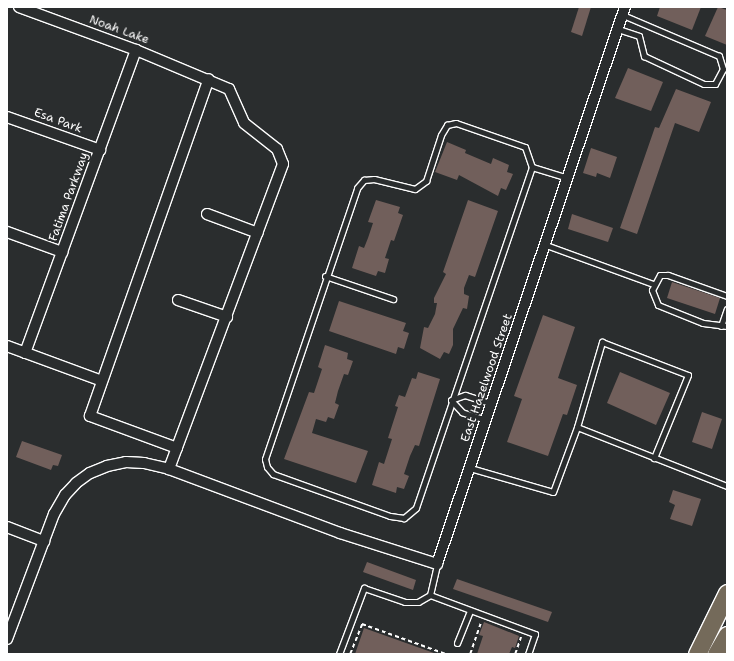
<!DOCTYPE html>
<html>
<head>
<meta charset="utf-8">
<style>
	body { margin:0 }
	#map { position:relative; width:734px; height:661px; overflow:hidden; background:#2a2d2e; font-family:"Shantell Sans",sans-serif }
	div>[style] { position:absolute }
	.building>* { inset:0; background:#715f5b }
	.path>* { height:1.5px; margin-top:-0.75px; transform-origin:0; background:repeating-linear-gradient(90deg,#fff 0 4px,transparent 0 7px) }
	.roads { filter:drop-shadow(1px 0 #fff) drop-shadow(-1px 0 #fff) drop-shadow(0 1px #fff) drop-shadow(0 -1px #fff) }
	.service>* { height:5px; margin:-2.5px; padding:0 2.5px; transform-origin:2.5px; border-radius:2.5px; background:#2a2d2e }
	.minor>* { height:10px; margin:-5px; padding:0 5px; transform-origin:5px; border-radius:5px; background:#2a2d2e }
	.trunk>* { height:17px; margin:-8.5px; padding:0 8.5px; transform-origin:8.5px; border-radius:8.5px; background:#746a5a }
	span { translate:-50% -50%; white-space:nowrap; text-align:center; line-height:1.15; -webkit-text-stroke:4px #2a2d2e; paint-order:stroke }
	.street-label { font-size:12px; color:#fff }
	.frame { position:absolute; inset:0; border:8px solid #fff; pointer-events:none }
</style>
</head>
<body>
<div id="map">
	<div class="building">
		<i style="clip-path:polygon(579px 7px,591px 7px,582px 36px,571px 32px)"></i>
		<i style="clip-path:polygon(660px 7px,701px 7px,692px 30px,657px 16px)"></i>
		<i style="clip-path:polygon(718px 7px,727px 10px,727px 45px,705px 36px)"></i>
		<i style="clip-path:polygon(628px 68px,663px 82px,651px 111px,615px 98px)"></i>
		<i style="clip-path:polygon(676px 89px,711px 102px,699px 132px,675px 123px,637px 234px,620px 228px,655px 127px,659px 128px)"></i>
		<i style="clip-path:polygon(447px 142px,466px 150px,465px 153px,491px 164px,493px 158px,509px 165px,507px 172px,513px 174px,506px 190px,501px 188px,498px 196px,459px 175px,457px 180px,435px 172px)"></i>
		<i style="clip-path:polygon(591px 148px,617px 157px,610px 178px,597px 173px,596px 177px,583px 173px)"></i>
		<i style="clip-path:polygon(376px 200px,400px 207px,398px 213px,403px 215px,394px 241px,391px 240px,385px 258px,389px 259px,385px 273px,378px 271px,376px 276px,352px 268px,359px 246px,364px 248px,368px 238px,373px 223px,368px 222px)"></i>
		<i style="clip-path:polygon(468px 200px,498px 211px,475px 277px,469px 275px,464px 288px,464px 294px,469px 296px,467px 309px,463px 308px,453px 329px,453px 345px,449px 354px,444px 352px,440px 359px,420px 348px,424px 327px,428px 328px,435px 314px,437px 303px,434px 303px,434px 298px,446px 274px,443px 272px)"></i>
		<i style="clip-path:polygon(572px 214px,613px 228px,608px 242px,568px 229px)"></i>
		<i style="clip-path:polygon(672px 282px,720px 298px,715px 314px,667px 298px)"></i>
		<i style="clip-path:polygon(339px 301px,406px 323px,403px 331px,409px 333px,404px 349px,398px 347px,396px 354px,329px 331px)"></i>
		<i style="clip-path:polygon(543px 315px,575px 327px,558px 378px,577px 385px,567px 415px,563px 414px,548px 456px,507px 442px,522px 399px,514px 396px)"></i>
		<i style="clip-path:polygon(325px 345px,348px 353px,347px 359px,353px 361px,348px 375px,344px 374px,338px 391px,335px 403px,339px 405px,334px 419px,328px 417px,326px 422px,316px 419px,312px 433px,368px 451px,356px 483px,284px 459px,309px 392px,314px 393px,322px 369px,318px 367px)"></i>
		<i style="clip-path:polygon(418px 372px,440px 379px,419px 446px,415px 445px,410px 456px,404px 474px,409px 476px,404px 489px,397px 487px,396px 493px,372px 485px,379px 462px,384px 464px,392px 439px,388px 438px,398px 407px,395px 406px,399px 395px,405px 397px,412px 378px,416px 379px)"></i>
		<i style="clip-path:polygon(620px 372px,670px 393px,656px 425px,607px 403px)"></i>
		<i style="clip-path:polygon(702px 412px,722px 419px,712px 449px,692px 442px)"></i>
		<i style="clip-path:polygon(22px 441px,62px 455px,58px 466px,53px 465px,51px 470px,16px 457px)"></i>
		<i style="clip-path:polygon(673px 490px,701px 499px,692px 526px,670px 519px,675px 505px,669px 502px)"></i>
		<i style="clip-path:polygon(367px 562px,416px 580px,413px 590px,363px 572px)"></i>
		<i style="clip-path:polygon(457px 579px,552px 612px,548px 622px,453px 589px)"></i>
		<i style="clip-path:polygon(484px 622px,519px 636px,515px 648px,512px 647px,509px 654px,477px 654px,483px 636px,479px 635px)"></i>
		<i style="clip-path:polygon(364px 628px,434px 653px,434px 654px,355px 654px)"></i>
	</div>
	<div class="path">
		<i style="left:350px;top:654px;width:32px;rotate:-68deg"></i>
		<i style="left:362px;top:624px;width:89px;rotate:19.7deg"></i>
		<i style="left:470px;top:654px;width:34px;rotate:-71deg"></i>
		<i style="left:515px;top:654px;width:18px;rotate:-71deg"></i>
	</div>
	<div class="roads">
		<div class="service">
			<i style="left:618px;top:29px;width:22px;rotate:18deg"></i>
			<i style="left:639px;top:36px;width:21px;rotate:76deg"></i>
			<i style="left:644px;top:56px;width:66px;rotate:25deg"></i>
			<i style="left:704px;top:84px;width:11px"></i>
			<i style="left:715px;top:84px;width:17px;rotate:-62deg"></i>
			<i style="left:723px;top:69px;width:14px;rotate:-107deg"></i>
			<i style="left:719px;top:56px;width:104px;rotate:-156.9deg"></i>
			<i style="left:456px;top:123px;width:73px;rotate:19.2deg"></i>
			<i style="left:525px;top:147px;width:21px;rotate:71deg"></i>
			<i style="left:532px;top:167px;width:360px;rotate:108.8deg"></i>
			<i style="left:416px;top:508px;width:16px;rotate:140deg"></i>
			<i style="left:404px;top:518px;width:14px;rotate:-172deg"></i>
			<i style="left:390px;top:516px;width:124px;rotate:-160.3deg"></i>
			<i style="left:273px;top:474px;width:9px;rotate:-131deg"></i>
			<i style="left:267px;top:467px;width:8px;rotate:-104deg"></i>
			<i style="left:265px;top:459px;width:286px;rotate:-71.2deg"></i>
			<i style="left:357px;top:188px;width:11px;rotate:-49deg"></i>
			<i style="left:364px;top:180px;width:10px;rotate:-6deg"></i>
			<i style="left:374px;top:179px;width:42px;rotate:13.7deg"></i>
			<i style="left:415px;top:189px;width:14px;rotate:-36deg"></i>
			<i style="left:426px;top:181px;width:48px;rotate:-71.9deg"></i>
			<i style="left:441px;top:135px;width:12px;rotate:-59deg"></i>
			<i style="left:447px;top:125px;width:9px;rotate:-13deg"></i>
			<i style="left:532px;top:167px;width:38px;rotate:17deg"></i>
			<i style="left:546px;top:245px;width:114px;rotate:20deg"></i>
			<i style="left:325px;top:276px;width:72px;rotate:18.7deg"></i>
			<i style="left:727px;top:296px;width:63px;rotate:-160.4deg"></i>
			<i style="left:668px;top:275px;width:8px;rotate:180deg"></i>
			<i style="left:660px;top:275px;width:17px;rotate:118deg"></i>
			<i style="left:652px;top:290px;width:16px;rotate:68deg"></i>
			<i style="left:658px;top:305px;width:48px;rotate:21.8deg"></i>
			<i style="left:703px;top:323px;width:24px;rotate:7deg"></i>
			<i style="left:721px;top:326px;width:18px;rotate:-71deg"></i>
			<i style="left:486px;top:420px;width:25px;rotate:-162deg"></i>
			<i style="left:462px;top:412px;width:16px;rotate:-133deg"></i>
			<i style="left:451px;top:400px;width:15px;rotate:-20deg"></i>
			<i style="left:465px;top:395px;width:28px;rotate:18deg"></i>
			<i style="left:577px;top:427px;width:89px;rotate:-73.6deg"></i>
			<i style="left:602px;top:342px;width:92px;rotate:21deg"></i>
			<i style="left:688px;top:375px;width:90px;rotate:112.3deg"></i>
			<i style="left:470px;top:468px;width:86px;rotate:16.1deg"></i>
			<i style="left:553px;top:492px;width:69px;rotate:-69.7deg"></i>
			<i style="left:577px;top:427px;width:161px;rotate:21.5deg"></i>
			<i style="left:430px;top:595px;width:112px;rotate:20.4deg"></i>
			<i style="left:535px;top:634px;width:21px;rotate:109deg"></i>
			<i style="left:457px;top:643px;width:35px;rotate:-68deg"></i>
			<i style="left:339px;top:654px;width:71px;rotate:-69.3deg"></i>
			<i style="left:364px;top:588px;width:43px;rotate:18.9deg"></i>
			<i style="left:405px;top:602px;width:13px"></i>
			<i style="left:418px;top:602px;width:14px;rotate:-30deg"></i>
			<i style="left:430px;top:595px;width:32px;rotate:-77deg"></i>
		</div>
		<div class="minor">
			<i style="left:19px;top:7px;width:125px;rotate:20.2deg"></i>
			<i style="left:136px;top:50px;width:101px;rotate:22.8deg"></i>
			<i style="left:229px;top:89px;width:37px;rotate:66deg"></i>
			<i style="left:244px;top:123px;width:42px;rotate:38.2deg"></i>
			<i style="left:277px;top:149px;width:16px;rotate:68deg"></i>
			<i style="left:283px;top:164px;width:326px;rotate:110.5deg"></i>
			<i style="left:7px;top:117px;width:99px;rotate:19.5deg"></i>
			<i style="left:207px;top:214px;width:54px;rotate:20.4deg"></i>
			<i style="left:7px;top:232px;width:59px;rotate:20deg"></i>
			<i style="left:178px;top:300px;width:52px;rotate:19.1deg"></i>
			<i style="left:7px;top:346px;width:101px;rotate:20.2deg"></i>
			<i style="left:25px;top:353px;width:323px;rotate:-69.9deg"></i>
			<i style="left:177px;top:448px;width:93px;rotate:-159.8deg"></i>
			<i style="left:90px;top:416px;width:357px;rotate:-70.6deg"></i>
			<i style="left:7px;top:527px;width:40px;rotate:21deg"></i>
			<i style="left:7px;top:639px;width:134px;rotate:-69.4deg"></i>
			<i style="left:54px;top:514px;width:22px;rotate:-60deg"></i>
			<i style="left:65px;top:495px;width:16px;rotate:-47deg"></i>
			<i style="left:76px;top:483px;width:17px;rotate:-36deg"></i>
			<i style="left:90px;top:473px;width:18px;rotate:-22deg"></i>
			<i style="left:107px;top:466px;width:19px;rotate:-12deg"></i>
			<i style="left:126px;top:462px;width:18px;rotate:3deg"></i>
			<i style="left:144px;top:463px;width:26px;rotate:13deg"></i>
			<i style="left:169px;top:469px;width:183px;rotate:20.5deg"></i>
			<i style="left:340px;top:533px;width:102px;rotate:17.7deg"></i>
			<i style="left:437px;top:564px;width:588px;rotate:-71.35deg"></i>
		</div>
		<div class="trunk">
			<i style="left:697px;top:654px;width:68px;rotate:-63.8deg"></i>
			<i style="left:716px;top:654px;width:22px;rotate:-60deg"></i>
		</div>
	</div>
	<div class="street-label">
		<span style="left:119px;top:30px;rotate:20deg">Noah Lake</span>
		<span style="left:58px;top:121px;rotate:20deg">Esa Park</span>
		<span style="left:69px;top:197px;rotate:-70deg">Fatima Parkway</span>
		<span style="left:487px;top:378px;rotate:-71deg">East Hazelwood Street</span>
	</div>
	<div class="frame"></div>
</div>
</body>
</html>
